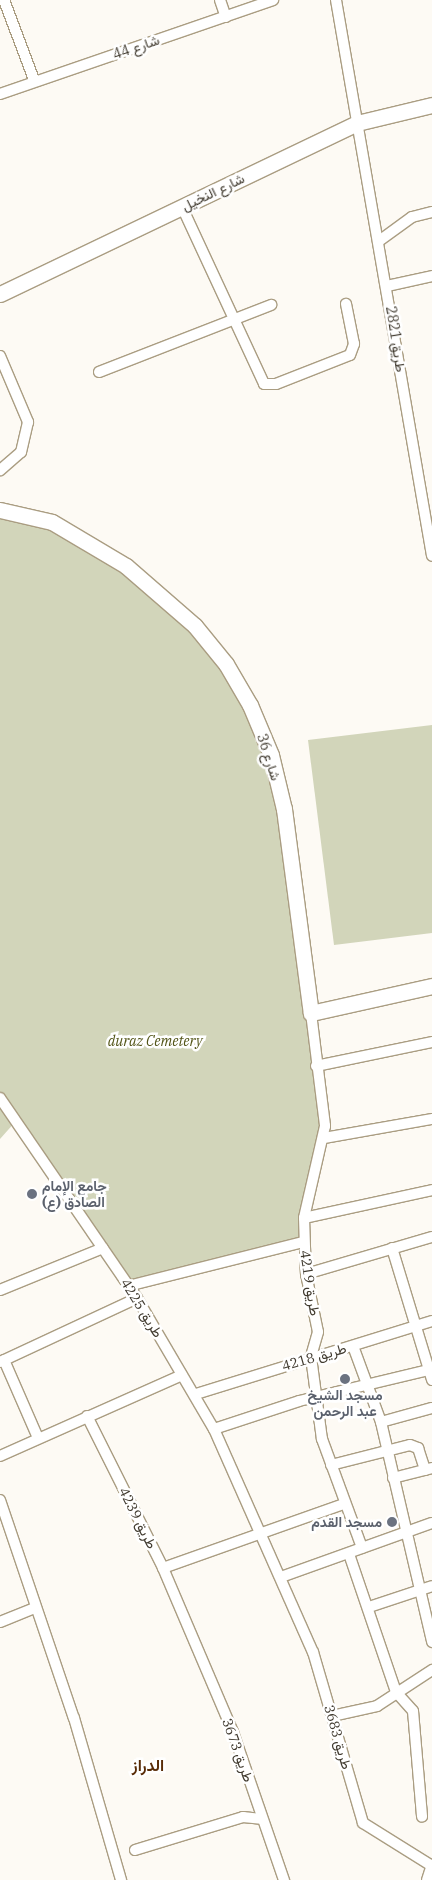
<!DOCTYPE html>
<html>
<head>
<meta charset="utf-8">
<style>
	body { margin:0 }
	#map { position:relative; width:432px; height:1880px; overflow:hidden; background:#fdfaf4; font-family:"IBM Plex Serif",Vazirmatn,serif }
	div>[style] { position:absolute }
	.green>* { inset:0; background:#d2d5ba }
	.roads { filter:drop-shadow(1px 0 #aa9d82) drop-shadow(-1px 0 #aa9d82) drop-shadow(0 1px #aa9d82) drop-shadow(0 -1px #aa9d82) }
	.street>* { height:10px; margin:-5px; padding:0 5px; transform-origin:5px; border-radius:5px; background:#fff }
	.secondary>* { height:15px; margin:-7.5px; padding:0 7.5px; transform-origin:7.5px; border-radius:7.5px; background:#fff }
	.dots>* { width:14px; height:14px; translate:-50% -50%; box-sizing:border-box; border:2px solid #fff; border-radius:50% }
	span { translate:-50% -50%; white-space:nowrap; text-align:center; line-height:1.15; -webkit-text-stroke:5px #fff; paint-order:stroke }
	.street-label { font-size:14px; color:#403a2f }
	.park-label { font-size:14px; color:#535518; font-style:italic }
	.worship-label { font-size:14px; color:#5b616d; font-weight:700 }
	.left { translate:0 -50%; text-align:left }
	.right { translate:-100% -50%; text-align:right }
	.quarter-label { font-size:16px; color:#592c07; font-weight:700 }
</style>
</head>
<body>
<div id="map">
	<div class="green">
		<i style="clip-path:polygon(0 511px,77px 536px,195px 626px,271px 755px,324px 1138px,303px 1242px,128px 1286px,16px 1121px,0 1139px)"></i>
		<i style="clip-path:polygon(432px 725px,432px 933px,334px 945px,308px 740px)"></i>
	</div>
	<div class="roads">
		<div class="street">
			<i style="left:4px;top:0;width:85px;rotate:69.4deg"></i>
			<i style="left:220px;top:0;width:18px;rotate:71deg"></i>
			<i style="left:336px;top:0;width:564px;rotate:80.2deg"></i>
			<i style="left:0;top:94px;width:289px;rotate:-19deg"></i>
			<i style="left:182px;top:207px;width:195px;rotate:65.1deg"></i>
			<i style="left:264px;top:384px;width:12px"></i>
			<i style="left:276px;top:384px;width:79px;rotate:-21.4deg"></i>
			<i style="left:350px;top:355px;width:12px;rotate:-70deg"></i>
			<i style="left:354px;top:344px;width:41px;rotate:-101.3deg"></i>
			<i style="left:379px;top:241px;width:41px;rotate:-36deg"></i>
			<i style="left:412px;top:217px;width:21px;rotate:-14deg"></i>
			<i style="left:387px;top:286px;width:46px;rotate:-12.5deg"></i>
			<i style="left:0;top:356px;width:72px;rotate:67deg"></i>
			<i style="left:28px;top:422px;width:31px;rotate:103deg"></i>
			<i style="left:21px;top:452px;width:28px;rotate:139deg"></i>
			<i style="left:99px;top:372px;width:185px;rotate:-21.3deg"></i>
			<i style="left:311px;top:1013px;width:114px;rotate:82.9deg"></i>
			<i style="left:325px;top:1126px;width:94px;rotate:102.9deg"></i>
			<i style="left:304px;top:1218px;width:56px;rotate:88deg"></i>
			<i style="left:306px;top:1274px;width:59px;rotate:78.3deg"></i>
			<i style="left:318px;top:1332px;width:26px;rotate:106deg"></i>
			<i style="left:311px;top:1357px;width:83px;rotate:82.4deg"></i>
			<i style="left:322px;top:1439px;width:116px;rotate:69.8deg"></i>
			<i style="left:316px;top:1066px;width:118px;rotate:-11.7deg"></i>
			<i style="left:0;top:1098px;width:242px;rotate:55.6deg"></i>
			<i style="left:137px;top:1298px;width:152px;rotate:59.6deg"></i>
			<i style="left:214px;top:1429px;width:244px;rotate:66.1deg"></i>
			<i style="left:313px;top:1652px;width:178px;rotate:73.7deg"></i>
			<i style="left:363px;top:1823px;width:81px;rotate:31.9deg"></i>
			<i style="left:324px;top:1138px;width:110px;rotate:-10deg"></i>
			<i style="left:304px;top:1218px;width:131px;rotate:-12.3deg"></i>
			<i style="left:392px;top:1248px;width:138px;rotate:73.1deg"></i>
			<i style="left:306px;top:1274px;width:131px;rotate:-16.4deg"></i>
			<i style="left:128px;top:1286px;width:180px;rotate:-14.1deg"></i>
			<i style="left:0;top:1290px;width:111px;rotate:-22.2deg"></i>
			<i style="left:353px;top:1346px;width:81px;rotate:69.8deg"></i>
			<i style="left:381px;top:1422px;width:226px;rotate:76.9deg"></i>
			<i style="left:4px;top:1360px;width:85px;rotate:66.4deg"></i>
			<i style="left:0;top:1362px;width:151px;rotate:-25deg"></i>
			<i style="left:196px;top:1394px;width:247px;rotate:-17.2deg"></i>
			<i style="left:87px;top:1416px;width:170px;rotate:63.4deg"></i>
			<i style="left:163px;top:1568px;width:178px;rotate:66.9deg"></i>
			<i style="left:233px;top:1732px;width:157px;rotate:71deg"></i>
			<i style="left:381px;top:1422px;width:53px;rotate:-15.4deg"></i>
			<i style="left:214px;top:1429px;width:89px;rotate:-18.2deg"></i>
			<i style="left:299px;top:1401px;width:137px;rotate:-13.5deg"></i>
			<i style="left:0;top:1456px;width:199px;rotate:-24deg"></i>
			<i style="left:331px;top:1465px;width:81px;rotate:-14.2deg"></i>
			<i style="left:410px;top:1445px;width:9px;rotate:21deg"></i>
			<i style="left:418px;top:1448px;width:23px;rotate:72deg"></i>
			<i style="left:393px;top:1478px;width:40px;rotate:-14.4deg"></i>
			<i style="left:0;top:1500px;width:230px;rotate:71.3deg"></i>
			<i style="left:74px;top:1718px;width:169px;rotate:73.8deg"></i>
			<i style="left:349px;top:1554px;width:146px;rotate:71.2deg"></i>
			<i style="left:163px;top:1568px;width:192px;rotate:-19.5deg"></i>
			<i style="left:281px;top:1577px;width:160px;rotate:-19.7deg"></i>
			<i style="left:369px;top:1607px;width:66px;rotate:-18.4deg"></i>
			<i style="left:0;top:1622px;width:35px;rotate:-22deg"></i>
			<i style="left:396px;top:1692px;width:25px;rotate:48deg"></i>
			<i style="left:413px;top:1711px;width:106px;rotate:85.1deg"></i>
			<i style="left:332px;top:1716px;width:46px;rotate:-12.5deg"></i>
			<i style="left:377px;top:1706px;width:66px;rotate:-33.2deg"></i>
			<i style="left:135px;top:1850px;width:113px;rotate:-17deg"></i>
			<i style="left:243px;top:1817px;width:18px;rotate:6deg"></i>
			<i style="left:427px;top:1880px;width:16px;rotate:-72deg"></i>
		</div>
		<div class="secondary">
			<i style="left:0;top:294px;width:396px;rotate:-25.6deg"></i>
			<i style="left:357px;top:123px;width:77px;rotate:-13.5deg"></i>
			<i style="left:0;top:510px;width:53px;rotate:13deg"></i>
			<i style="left:52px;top:522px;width:86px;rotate:30.7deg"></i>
			<i style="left:126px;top:566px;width:91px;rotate:41deg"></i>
			<i style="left:195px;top:626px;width:49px;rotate:50.8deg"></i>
			<i style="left:226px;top:664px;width:48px;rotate:59.7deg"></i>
			<i style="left:250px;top:705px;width:54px;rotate:67.2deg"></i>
			<i style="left:271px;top:755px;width:56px;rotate:76.5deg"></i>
			<i style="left:284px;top:809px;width:206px;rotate:82.5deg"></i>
			<i style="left:311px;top:1013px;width:124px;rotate:-12.6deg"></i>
		</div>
	</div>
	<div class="dots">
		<i style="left:32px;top:1194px;background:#6b7280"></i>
		<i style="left:345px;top:1379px;background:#6b7280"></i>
		<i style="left:392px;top:1522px;background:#6b7280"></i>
	</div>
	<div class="street-label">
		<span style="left:136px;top:47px;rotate:-19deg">شارع 44</span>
		<span style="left:213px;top:192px;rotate:-26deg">شارع النخيل</span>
		<span style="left:396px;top:339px;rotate:81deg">طريق 2821</span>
		<span style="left:269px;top:757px;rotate:72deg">شارع 36</span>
		<span style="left:310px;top:1283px;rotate:81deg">طريق 4219</span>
		<span style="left:142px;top:1308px;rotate:58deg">طريق 4225</span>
		<span style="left:314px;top:1357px;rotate:-16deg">طريق 4218</span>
		<span style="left:138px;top:1518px;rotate:63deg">طريق 4239</span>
		<span style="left:338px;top:1737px;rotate:74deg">طريق 3683</span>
		<span style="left:238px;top:1750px;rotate:70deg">طريق 3673</span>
	</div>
	<div class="park-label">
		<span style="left:155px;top:1041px">duraz Cemetery</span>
	</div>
	<div class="worship-label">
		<span class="left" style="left:42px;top:1194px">جامع الإمام<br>الصادق (ع)</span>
		<span style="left:345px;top:1403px">مسجد الشيخ<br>عبد الرحمن</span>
		<span class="right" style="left:382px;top:1522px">مسجد القدم</span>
	</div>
	<div class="quarter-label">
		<span style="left:148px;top:1765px">الدراز</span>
	</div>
</div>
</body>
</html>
